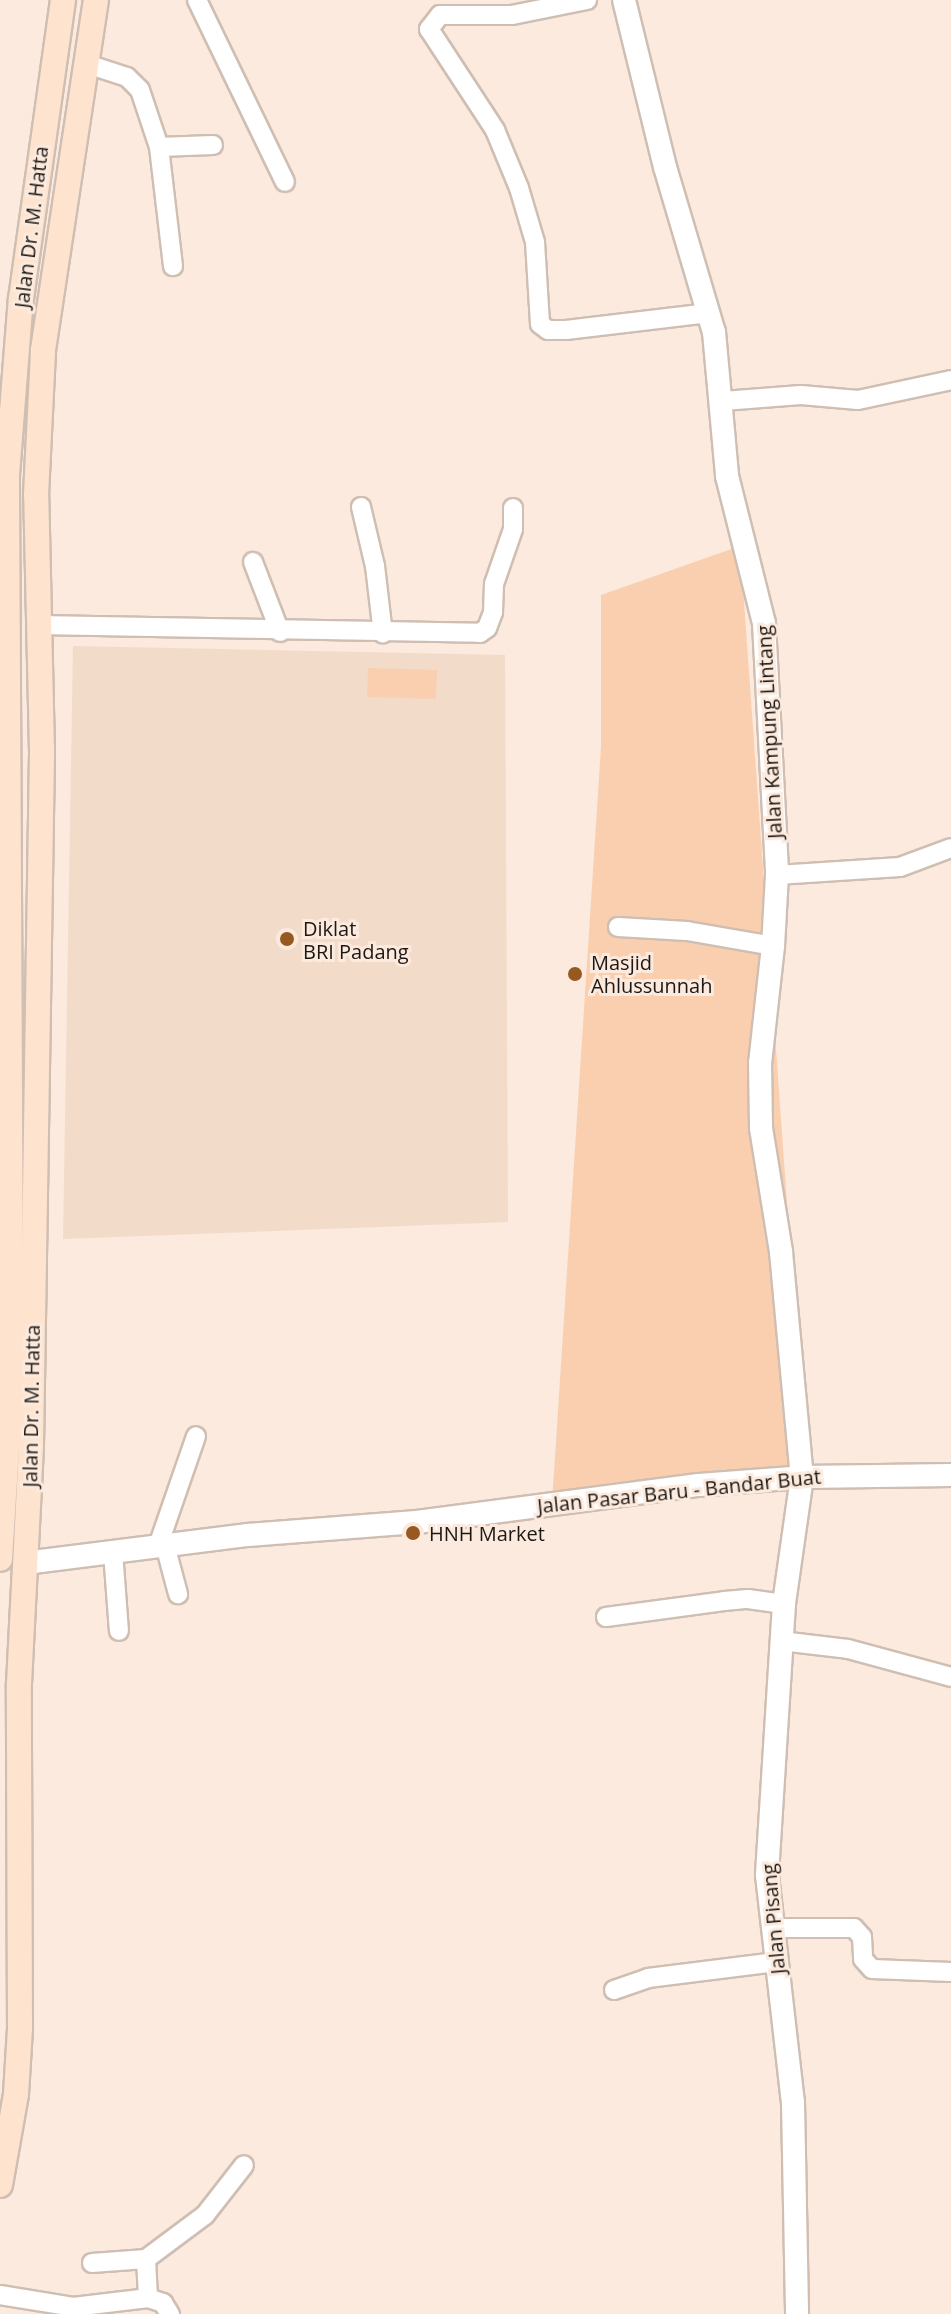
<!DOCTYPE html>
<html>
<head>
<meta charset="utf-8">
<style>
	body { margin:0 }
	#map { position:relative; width:951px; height:2314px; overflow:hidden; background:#fbeadd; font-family:"Open Sans",sans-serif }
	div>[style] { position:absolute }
	.built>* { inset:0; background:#f3dbca }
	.green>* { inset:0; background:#f9cfb0 }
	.roads { filter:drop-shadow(2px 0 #cfbeb2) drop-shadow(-2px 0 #cfbeb2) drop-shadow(0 2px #cfbeb2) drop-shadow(0 -2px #cfbeb2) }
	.minor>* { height:18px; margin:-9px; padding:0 9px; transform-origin:9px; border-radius:9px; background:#fff }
	.tertiary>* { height:22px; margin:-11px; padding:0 11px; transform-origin:11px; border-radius:11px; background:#fff }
	.secondary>* { height:24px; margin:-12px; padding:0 12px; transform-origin:12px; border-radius:12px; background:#fee4cf }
	.dots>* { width:22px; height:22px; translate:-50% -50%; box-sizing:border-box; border:4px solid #fbeadd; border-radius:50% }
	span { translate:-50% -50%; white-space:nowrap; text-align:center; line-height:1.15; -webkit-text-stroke:6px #fbeadd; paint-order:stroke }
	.street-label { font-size:20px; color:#1e1814 }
	.poi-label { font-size:20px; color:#1e1814 }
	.left { translate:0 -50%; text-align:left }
</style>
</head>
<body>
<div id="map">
	<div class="built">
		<i style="clip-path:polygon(73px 646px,505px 655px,508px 1222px,63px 1239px)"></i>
	</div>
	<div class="green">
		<i style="clip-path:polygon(740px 546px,807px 1483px,552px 1503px,601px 747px,601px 595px)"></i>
		<i style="clip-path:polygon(368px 668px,437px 670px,436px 699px,367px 697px)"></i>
	</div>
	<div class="roads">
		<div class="minor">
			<i style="left:197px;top:0;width:202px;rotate:64.2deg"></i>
			<i style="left:587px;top:0;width:76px;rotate:168.7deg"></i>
			<i style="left:512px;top:15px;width:72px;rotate:180deg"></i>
			<i style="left:440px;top:15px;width:18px;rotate:128deg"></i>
			<i style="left:429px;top:29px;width:121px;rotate:56.8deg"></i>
			<i style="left:495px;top:130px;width:63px;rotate:67.5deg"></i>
			<i style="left:519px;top:188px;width:56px;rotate:73.5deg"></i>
			<i style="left:535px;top:242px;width:82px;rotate:86.5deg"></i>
			<i style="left:540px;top:324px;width:10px;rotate:37deg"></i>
			<i style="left:548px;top:330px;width:18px"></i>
			<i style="left:566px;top:330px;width:144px;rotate:-6.8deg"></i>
			<i style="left:87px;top:64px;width:42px;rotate:18deg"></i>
			<i style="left:127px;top:77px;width:18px;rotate:45deg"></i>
			<i style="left:140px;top:90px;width:60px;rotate:71.6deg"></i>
			<i style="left:159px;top:147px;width:120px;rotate:83.3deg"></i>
			<i style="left:159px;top:147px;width:54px;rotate:-2.1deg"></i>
			<i style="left:723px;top:401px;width:78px;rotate:-4.4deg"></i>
			<i style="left:801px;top:395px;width:57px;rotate:5deg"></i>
			<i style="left:858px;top:400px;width:95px;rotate:-12.1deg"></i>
			<i style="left:361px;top:507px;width:61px;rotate:76.7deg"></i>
			<i style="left:375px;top:566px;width:68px;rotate:83.3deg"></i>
			<i style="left:253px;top:562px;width:75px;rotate:68.9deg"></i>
			<i style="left:38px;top:625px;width:442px;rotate:1deg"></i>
			<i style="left:480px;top:633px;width:9px;rotate:-36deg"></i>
			<i style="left:487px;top:628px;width:17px;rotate:-69deg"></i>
			<i style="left:493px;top:612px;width:28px;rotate:-88deg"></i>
			<i style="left:494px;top:584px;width:58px;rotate:-70.9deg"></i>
			<i style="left:513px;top:529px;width:21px;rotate:-90deg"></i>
			<i style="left:777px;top:875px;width:123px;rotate:-3.7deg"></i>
			<i style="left:900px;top:867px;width:54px;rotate:-20.4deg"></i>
			<i style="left:618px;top:927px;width:69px;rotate:3.3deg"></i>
			<i style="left:687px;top:931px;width:87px;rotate:9.9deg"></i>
			<i style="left:165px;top:1545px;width:51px;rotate:75.1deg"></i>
			<i style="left:158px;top:1546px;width:116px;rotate:-70.9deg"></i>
			<i style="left:113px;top:1552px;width:79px;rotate:85.7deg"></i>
			<i style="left:606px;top:1617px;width:119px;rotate:-7.7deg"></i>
			<i style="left:724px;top:1601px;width:24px;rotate:-5deg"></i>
			<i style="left:748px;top:1599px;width:36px;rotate:8deg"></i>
			<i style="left:781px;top:1641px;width:67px;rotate:6.8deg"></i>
			<i style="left:848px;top:1649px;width:107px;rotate:15.2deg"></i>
			<i style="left:772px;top:1928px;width:82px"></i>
			<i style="left:854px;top:1928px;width:12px;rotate:48deg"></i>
			<i style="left:862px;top:1937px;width:22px;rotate:87deg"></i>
			<i style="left:863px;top:1959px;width:13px;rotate:48deg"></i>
			<i style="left:872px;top:1969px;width:79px;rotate:2.2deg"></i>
			<i style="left:614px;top:1990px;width:36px;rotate:-19deg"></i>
			<i style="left:648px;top:1978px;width:129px;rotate:-7.1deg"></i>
			<i style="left:146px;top:2259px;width:74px;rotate:-36.7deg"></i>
			<i style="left:205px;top:2215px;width:63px;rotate:-52deg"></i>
			<i style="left:92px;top:2263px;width:54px;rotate:-4.2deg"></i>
			<i style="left:146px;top:2259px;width:39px;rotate:87deg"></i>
			<i style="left:0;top:2295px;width:74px;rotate:9.3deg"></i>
			<i style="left:73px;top:2307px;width:76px;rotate:-6.8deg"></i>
			<i style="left:148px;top:2298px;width:16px;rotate:18deg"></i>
			<i style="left:163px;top:2303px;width:13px;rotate:58deg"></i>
		</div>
		<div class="tertiary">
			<i style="left:624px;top:0;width:172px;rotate:76.2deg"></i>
			<i style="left:665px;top:167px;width:172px;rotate:73.5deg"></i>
			<i style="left:714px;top:332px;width:145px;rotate:84.8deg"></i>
			<i style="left:727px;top:476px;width:152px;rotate:75.9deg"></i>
			<i style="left:764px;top:623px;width:252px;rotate:87deg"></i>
			<i style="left:777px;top:875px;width:71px;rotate:93.2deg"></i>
			<i style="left:773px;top:946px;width:118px;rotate:96.3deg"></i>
			<i style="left:760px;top:1063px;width:65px;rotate:89.1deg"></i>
			<i style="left:761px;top:1128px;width:126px;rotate:80.8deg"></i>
			<i style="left:781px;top:1252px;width:226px;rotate:84.7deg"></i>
			<i style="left:802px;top:1477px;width:128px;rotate:98.1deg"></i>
			<i style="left:784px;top:1604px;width:272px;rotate:93.6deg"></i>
			<i style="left:767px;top:1875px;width:228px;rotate:83.5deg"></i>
			<i style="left:793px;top:2102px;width:212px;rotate:88.9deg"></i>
			<i style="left:25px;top:1563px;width:225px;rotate:-7.2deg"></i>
			<i style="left:248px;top:1535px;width:169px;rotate:-4.4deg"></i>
			<i style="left:417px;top:1522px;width:284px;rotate:-7.5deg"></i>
			<i style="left:699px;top:1485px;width:103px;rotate:-4.4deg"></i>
			<i style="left:802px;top:1477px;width:149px;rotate:-0.8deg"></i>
		</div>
		<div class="secondary">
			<i style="left:0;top:1559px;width:173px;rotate:-86.4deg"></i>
			<i style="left:11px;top:1386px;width:86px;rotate:-90deg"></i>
			<i style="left:11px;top:1300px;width:825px;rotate:-90.28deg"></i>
			<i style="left:7px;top:475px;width:177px;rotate:-85.5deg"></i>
			<i style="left:21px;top:299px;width:302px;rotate:-82deg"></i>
			<i style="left:0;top:2185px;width:92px;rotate:-80deg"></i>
			<i style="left:16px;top:2094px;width:66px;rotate:-86.5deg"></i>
			<i style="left:20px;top:2028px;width:344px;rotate:-90.2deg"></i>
			<i style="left:19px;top:1684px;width:238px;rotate:-87.1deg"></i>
			<i style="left:31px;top:1446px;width:695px;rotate:-89.09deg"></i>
			<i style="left:42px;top:751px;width:256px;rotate:-91.3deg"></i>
			<i style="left:36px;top:495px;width:145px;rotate:-87.2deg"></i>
			<i style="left:43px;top:350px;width:354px;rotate:-81.4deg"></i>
		</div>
	</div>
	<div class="dots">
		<i style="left:287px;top:939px;background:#985921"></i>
		<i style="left:575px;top:974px;background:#985921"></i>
		<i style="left:413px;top:1533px;background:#985921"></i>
	</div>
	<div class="street-label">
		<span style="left:31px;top:227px;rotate:-83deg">Jalan Dr. M. Hatta</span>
		<span style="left:769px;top:732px;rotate:-93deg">Jalan Kampung Lintang</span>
		<span style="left:31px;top:1406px;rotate:-89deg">Jalan Dr. M. Hatta</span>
		<span style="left:679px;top:1491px;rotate:-6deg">Jalan Pasar Baru - Bandar Buat</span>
		<span style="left:773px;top:1919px;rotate:-95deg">Jalan Pisang</span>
	</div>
	<div class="poi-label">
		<span class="left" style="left:303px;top:940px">Diklat<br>BRI Padang</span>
		<span class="left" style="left:591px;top:974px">Masjid<br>Ahlussunnah</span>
		<span class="left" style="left:429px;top:1533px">HNH Market</span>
	</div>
</div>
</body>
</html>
